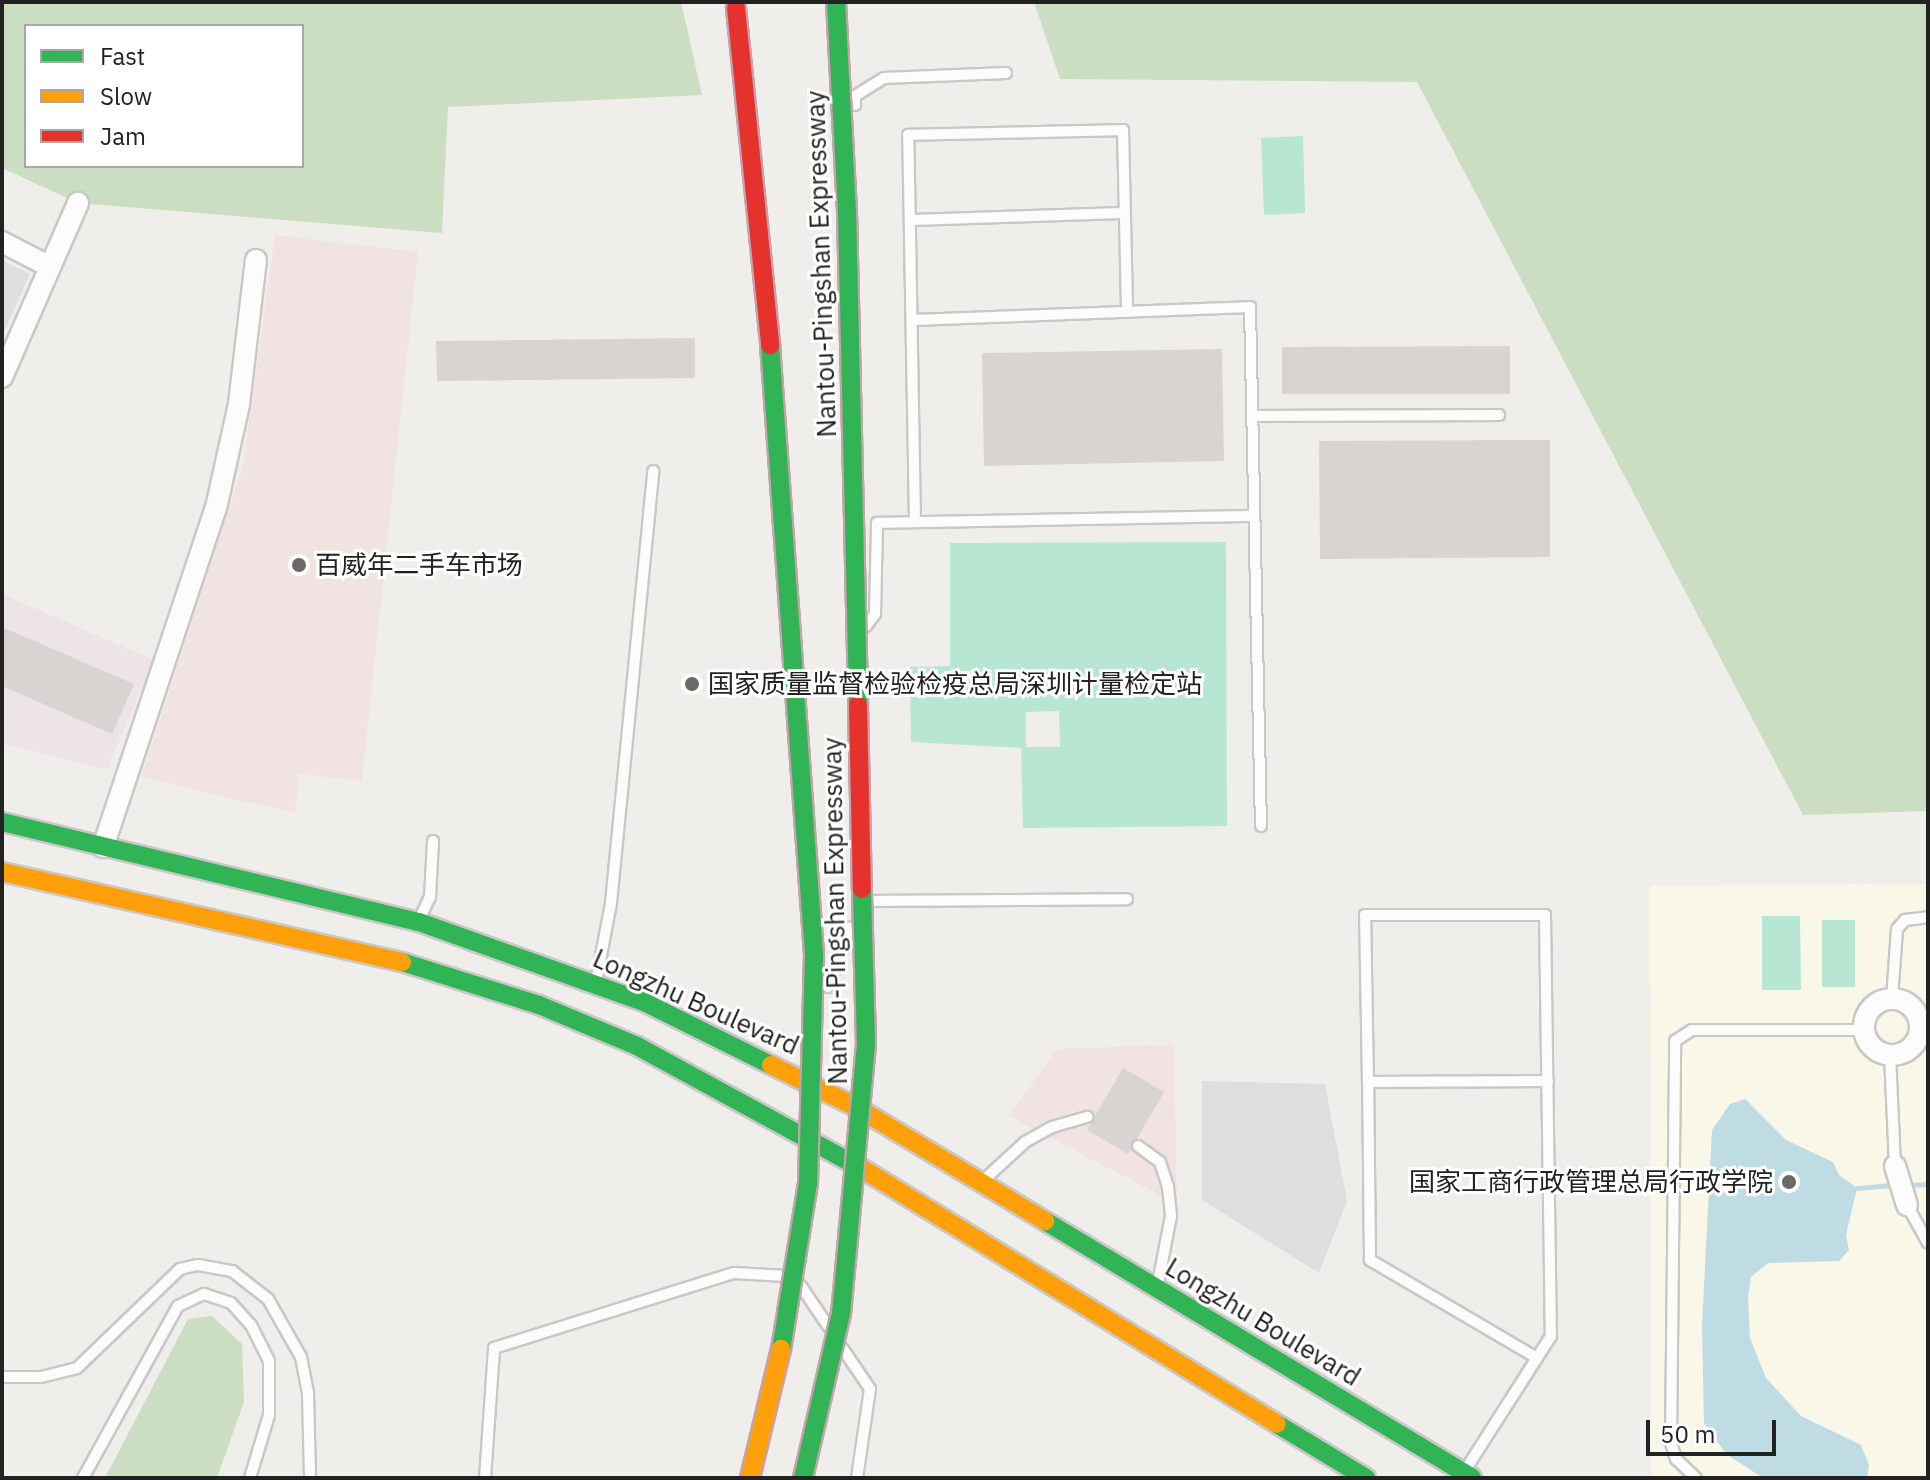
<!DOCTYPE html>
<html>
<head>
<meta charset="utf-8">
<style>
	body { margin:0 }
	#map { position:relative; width:1930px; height:1480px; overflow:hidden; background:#f0eeeb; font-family:"IBM Plex Sans","Noto Sans SC",sans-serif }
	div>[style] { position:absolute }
	.residential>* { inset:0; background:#dfdedc }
	.commercial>* { inset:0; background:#f1e3e1 }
	.industrial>* { inset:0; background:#ede4e9 }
	.education>* { inset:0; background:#f8f7e8 }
	.forest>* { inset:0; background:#cbdec1 }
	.pitch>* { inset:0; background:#b7e6d2 }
	.water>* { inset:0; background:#bfdbe3 }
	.stream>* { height:5px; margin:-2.5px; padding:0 2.5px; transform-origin:2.5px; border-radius:2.5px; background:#bfdbe3 }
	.building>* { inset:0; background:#d7d4d2 }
	.roads { filter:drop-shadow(2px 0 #c9c8c7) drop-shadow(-2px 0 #c9c8c7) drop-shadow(0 2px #c9c8c7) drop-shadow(0 -2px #c9c8c7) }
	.lane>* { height:10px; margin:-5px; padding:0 5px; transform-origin:5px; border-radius:5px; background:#fdfcfc }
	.street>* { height:20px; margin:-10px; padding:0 10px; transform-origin:10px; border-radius:10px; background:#fdfcfc }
	.street>.ring { margin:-10px; padding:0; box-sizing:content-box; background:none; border:20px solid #fdfcfc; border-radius:50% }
	.fast>* { height:18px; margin:-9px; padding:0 9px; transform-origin:9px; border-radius:9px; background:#30b455 }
	.slow>* { height:18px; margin:-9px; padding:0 9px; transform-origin:9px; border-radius:9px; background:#ff9f0a }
	.bridges { filter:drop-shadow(2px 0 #c5a2ac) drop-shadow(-2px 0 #c5a2ac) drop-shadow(0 2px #c5a2ac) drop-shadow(0 -2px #c5a2ac) }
	.fast-bridge>* { height:18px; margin:-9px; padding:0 9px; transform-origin:9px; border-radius:9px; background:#30b455 }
	.slow-bridge>* { height:18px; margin:-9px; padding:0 9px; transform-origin:9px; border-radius:9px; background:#ff9f0a }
	.jam-bridge>* { height:18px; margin:-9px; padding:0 9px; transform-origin:9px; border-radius:9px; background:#e5322d }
	.dots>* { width:22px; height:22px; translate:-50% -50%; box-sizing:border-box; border:4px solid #fff; border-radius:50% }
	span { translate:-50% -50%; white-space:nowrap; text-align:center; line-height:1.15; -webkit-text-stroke:6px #fff; paint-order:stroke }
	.street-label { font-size:26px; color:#222 }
	.poi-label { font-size:26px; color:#222 }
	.left { translate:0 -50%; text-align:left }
	.right { translate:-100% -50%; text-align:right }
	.frame { position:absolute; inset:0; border:4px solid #222; pointer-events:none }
	.legend { position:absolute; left:24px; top:24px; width:280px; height:144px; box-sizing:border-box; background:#fff; border:2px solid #a7a7a7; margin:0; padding:10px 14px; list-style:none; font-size:24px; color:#222 }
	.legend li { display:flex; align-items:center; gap:16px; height:40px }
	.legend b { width:40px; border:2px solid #a7a7a7 }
	.scale { position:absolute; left:1646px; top:1420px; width:130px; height:36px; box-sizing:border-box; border:4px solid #222; border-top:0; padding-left:10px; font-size:24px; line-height:28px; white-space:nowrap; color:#222; -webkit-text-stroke:6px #fff; paint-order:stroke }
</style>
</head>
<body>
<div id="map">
	<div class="residential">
		<i style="clip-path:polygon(2px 260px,30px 274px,2px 337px)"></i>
		<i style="clip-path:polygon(1202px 1081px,1325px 1084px,1347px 1201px,1319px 1273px,1202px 1200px)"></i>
	</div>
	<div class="commercial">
		<i style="clip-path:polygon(275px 235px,418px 252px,362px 781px,299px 774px,295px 813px,141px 777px,243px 465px)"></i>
		<i style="clip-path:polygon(1174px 1045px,1177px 1204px,1009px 1116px,1057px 1049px)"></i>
	</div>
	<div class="industrial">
		<i style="clip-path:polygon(2px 594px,154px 660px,107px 769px,2px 744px)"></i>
	</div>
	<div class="education">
		<i style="clip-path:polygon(1928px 884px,1928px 1478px,1651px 1478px,1650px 885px)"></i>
	</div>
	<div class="forest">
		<i style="clip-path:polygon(evenodd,2px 2px,681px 2px,702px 95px,448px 107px,442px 233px,78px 203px,2px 168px,2px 2px,26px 26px,302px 26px,302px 166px,26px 166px,26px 26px)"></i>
		<i style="clip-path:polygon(1034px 2px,1928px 2px,1928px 811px,1803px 815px,1417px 82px,1060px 79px)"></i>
		<i style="clip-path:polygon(212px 1316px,242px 1344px,244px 1402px,217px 1478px,105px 1478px,188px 1319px)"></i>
	</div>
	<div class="pitch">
		<i style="clip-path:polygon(1303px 136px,1305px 213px,1264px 215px,1261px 138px)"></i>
		<i style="clip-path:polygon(evenodd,1226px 542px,1227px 826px,1023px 828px,1021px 748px,911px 742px,910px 667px,950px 666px,950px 543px,1226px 542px,1059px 711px,1060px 747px,1026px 747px,1026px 712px,1059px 711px)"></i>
		<i style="clip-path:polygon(1762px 916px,1800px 916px,1801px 990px,1762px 990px)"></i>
		<i style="clip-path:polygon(1822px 920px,1855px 920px,1855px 987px,1822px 987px)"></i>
	</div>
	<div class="water">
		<i style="clip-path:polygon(1745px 1099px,1786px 1140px,1833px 1162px,1839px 1175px,1857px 1188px,1846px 1235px,1849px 1250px,1839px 1261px,1768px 1263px,1751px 1277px,1748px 1297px,1750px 1338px,1766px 1378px,1801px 1416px,1861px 1445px,1869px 1465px,1867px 1478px,1763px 1478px,1726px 1454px,1704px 1423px,1702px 1325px,1712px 1130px,1730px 1104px)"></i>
	</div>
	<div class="stream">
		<i style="left:1905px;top:1185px;width:23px;rotate:-2deg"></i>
		<i style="left:1857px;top:1188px;width:38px;rotate:-5deg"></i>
	</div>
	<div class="building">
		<i style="clip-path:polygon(695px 338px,695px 378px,437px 381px,436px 341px)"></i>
		<i style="clip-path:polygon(1510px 346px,1510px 394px,1282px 394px,1282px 347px)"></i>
		<i style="clip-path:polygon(1222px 349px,1224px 461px,984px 466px,982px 353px)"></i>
		<i style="clip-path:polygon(1550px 440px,1550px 557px,1320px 559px,1319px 441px)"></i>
		<i style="clip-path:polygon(2px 627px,134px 684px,112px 734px,2px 686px)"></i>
		<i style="clip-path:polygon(1123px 1068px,1164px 1092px,1128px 1154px,1087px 1130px)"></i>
	</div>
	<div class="roads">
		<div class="lane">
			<i style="left:855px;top:105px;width:9px;rotate:-90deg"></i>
			<i style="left:855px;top:96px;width:34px;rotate:-32deg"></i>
			<i style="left:884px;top:78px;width:122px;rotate:-2.3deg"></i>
			<i style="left:910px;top:220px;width:214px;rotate:-1.9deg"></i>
			<i style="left:913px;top:320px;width:337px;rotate:-2.2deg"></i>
			<i style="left:1250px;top:307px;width:519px;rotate:88.79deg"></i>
			<i style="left:1252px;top:416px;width:247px;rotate:-0.2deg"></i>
			<i style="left:915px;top:522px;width:387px;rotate:-91deg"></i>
			<i style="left:908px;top:135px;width:215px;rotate:-1.3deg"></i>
			<i style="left:1123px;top:130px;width:182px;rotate:88.7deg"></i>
			<i style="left:866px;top:626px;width:15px;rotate:-53deg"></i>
			<i style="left:875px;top:614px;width:91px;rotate:-88.7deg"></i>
			<i style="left:877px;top:523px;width:377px;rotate:-1.1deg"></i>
			<i style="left:867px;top:901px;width:260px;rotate:-0.4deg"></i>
			<i style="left:421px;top:916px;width:21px;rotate:-65deg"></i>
			<i style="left:430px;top:897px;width:56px;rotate:-86.9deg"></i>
			<i style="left:596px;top:982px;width:80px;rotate:-79.2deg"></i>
			<i style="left:611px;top:903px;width:434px;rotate:-84.4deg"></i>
			<i style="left:828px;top:987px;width:64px;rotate:-69deg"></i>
			<i style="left:1892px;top:999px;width:70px;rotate:-85.9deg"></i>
			<i style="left:1897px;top:929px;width:12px;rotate:-48deg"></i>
			<i style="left:1905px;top:920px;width:23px;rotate:-7deg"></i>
			<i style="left:1890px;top:1055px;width:111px;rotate:87.4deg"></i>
			<i style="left:1368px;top:1082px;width:167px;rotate:-91deg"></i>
			<i style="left:1365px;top:915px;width:180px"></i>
			<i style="left:1545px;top:915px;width:421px;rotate:89.2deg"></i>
			<i style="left:1551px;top:1336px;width:158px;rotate:122.6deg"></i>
			<i style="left:1138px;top:1146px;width:27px;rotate:36deg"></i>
			<i style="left:1160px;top:1162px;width:26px;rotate:72deg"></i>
			<i style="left:1168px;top:1187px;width:29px;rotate:84deg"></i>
			<i style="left:1171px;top:1216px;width:68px;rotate:101deg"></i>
			<i style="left:986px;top:1178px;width:53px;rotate:-42.7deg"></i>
			<i style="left:1025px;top:1142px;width:31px;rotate:-29deg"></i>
			<i style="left:1052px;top:1127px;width:37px;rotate:-16deg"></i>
			<i style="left:1907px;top:1205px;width:43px;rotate:61.1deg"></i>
			<i style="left:801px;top:1286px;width:48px;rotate:56deg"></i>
			<i style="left:843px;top:1349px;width:48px;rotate:56deg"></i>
			<i style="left:870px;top:1389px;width:90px;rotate:98.3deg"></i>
			<i style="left:1537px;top:1358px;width:194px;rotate:-149.6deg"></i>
			<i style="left:1370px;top:1260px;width:178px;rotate:-90.6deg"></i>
			<i style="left:1368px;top:1082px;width:180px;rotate:-0.3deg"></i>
			<i style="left:2px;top:1377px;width:39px"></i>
			<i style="left:41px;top:1377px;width:37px;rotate:-14deg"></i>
			<i style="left:77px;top:1368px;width:143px;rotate:-43.9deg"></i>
			<i style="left:180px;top:1269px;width:18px;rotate:-13deg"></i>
			<i style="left:198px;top:1265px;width:35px;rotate:10deg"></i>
			<i style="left:232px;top:1271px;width:46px;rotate:37.9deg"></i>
			<i style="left:268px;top:1299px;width:67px;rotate:60.4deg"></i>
			<i style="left:301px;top:1357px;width:38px;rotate:79deg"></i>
			<i style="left:308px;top:1394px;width:84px;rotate:88.6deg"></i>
			<i style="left:83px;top:1478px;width:196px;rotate:-61.1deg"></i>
			<i style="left:178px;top:1306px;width:29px;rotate:-25deg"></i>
			<i style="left:204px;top:1294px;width:28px;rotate:18deg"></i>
			<i style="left:231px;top:1303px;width:30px;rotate:48deg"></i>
			<i style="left:251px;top:1325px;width:40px;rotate:63.4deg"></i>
			<i style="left:269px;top:1361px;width:54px;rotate:90deg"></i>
			<i style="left:269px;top:1415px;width:66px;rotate:106.8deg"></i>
			<i style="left:485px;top:1478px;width:130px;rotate:-86deg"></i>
			<i style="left:494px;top:1348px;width:251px;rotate:-17.4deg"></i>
			<i style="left:734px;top:1273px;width:52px;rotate:3.3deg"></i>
			<i style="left:1696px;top:1478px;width:28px;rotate:-136deg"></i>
			<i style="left:1676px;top:1459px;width:17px;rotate:-107deg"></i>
			<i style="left:1671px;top:1443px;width:402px;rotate:-89.4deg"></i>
			<i style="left:1675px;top:1041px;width:20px;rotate:-33deg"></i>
			<i style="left:1692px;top:1030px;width:172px"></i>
		</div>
		<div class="street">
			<i style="left:2px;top:242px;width:54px;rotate:27.5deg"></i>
			<i style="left:2px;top:377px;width:190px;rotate:-66.4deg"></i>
			<i style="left:103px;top:847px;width:357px;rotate:-71.6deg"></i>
			<i style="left:216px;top:508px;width:107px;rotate:-77.5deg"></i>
			<i style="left:239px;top:404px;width:145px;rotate:-83.3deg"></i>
			<i class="ring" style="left:1864px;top:999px;width:36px;height:36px"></i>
			<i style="left:1895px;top:1166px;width:41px;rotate:72.9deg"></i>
		</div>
		<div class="fast">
			<i style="left:2px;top:822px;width:429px;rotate:13.5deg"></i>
			<i style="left:419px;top:922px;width:241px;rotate:19.6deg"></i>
			<i style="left:646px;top:1003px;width:140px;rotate:26.4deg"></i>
			<i style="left:402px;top:962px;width:144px;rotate:17.4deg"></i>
			<i style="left:539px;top:1005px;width:106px;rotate:22.7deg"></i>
			<i style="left:637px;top:1046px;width:255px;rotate:28.6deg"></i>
			<i style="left:1045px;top:1221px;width:498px;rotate:31deg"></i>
			<i style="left:1277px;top:1424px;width:104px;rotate:31.2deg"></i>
		</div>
		<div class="slow">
			<i style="left:2px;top:872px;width:410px;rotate:12.7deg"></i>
			<i style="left:771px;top:1065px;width:95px;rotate:26.3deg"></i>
			<i style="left:856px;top:1107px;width:221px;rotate:31.1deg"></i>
			<i style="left:861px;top:1168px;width:488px;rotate:31.6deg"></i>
		</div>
	</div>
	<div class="bridges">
		<div class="fast-bridge">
			<i style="left:836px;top:2px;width:210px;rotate:87deg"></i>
			<i style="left:847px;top:212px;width:493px;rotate:88.7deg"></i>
			<i style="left:770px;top:345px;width:612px;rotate:85.87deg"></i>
			<i style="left:814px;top:955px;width:228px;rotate:91.5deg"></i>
			<i style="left:808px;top:1183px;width:168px;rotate:99.2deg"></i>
			<i style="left:803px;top:1478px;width:168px;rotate:-77deg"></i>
			<i style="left:841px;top:1314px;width:270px;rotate:-84.7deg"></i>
			<i style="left:866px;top:1045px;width:156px;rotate:-91.5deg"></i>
		</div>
		<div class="slow-bridge">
			<i style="left:750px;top:1478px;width:133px;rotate:-76.5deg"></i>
		</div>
		<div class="jam-bridge">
			<i style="left:736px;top:8px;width:339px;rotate:84.2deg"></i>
			<i style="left:858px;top:705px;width:184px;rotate:88.8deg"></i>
		</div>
	</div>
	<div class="dots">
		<i style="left:299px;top:565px;background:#6a6968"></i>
		<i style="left:692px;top:684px;background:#6a6968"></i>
		<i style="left:1789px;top:1182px;background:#6a6968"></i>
	</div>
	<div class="street-label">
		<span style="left:821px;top:264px;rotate:-92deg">Nantou-Pingshan Expressway</span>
		<span style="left:835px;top:911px;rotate:-91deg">Nantou-Pingshan Expressway</span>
		<span style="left:696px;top:1002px;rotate:24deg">Longzhu Boulevard</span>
		<span style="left:1263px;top:1322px;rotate:31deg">Longzhu Boulevard</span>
	</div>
	<div class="poi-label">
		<span class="left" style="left:315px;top:565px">百威年二手车市场</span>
		<span class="left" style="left:708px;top:684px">国家质量监督检验检疫总局深圳计量检定站</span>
		<span class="right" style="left:1773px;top:1182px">国家工商行政管理总局行政学院</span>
	</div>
	<div class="frame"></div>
	<ul class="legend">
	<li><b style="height:10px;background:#30b455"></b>Fast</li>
	<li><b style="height:10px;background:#ff9f0a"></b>Slow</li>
	<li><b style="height:10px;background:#e5322d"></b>Jam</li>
	</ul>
	<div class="scale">50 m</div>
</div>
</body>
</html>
